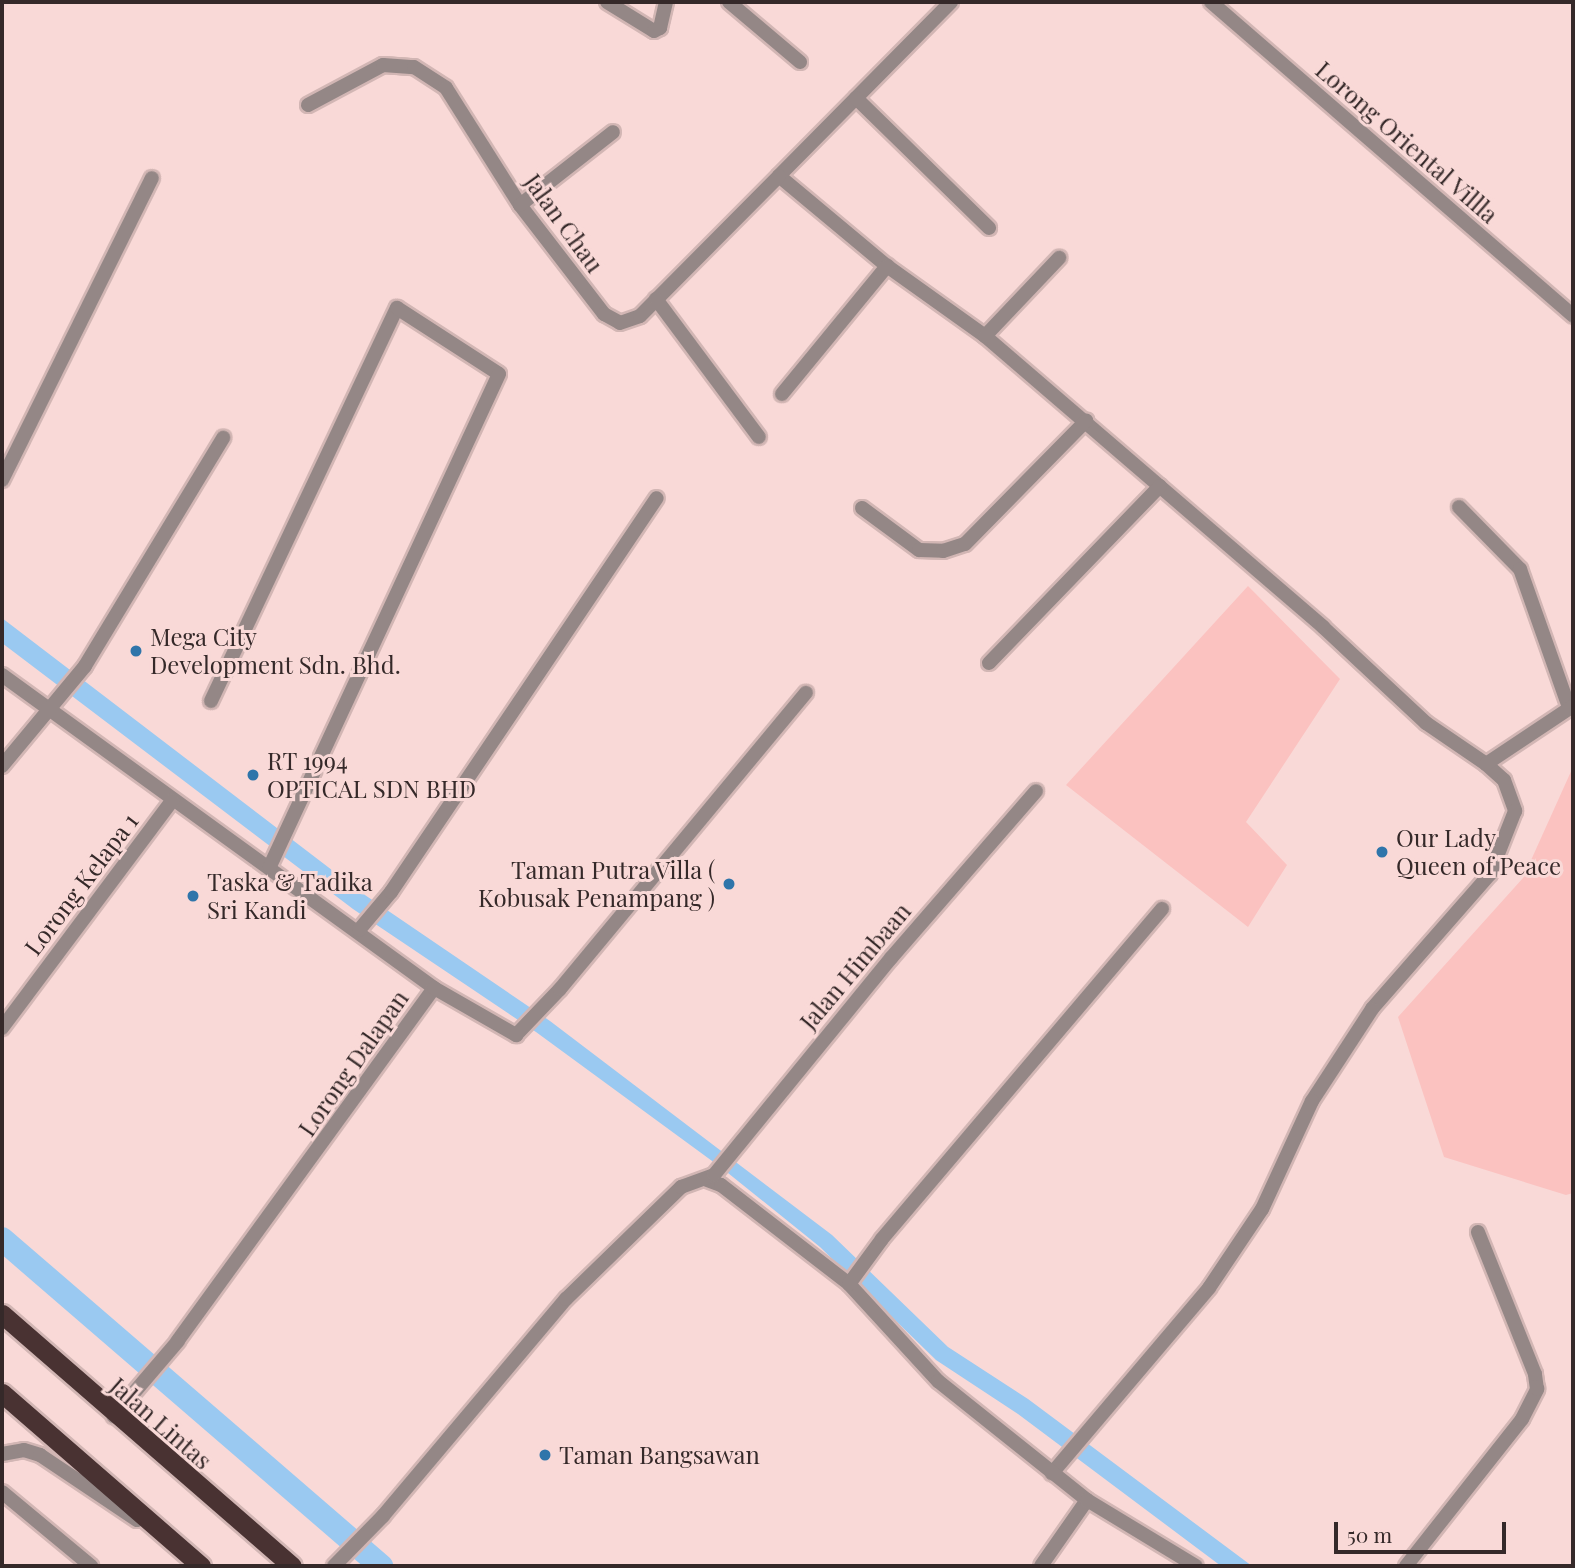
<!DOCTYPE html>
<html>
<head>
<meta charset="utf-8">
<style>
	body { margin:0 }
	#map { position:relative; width:1575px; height:1568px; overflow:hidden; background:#f9d9d7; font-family:"Playfair Display",serif }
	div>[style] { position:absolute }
	.green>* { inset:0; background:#fbc2c0 }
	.water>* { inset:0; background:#9ac9f1 }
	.canal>* { height:24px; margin:-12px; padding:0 12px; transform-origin:12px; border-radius:12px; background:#9ac9f1 }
	.roads { filter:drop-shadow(2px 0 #d2b6b4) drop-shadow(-2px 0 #d2b6b4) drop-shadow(0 2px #d2b6b4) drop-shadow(0 -2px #d2b6b4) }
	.minor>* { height:14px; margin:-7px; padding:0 7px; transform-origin:7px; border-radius:7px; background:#948786 }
	.trunk>* { height:19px; margin:-9.5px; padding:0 9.5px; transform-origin:9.5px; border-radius:9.5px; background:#493232 }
	.dots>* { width:19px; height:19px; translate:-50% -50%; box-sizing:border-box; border:4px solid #f9d9d7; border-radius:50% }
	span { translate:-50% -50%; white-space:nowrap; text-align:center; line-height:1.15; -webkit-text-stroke:6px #f9d9d7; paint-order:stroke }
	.street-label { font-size:24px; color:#352929 }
	.poi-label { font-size:24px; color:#352929 }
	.left { translate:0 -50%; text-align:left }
	.right { translate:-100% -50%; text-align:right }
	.frame { position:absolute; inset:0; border:4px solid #352929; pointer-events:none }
	.scale { position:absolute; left:1334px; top:1522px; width:172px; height:32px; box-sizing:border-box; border:4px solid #352929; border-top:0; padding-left:9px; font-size:21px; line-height:24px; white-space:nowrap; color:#352929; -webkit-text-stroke:5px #f9d9d7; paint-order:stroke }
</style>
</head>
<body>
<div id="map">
	<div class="green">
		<i style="clip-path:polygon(1248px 586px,1340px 679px,1246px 822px,1287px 865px,1248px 927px,1066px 785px)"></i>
		<i style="clip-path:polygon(1573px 767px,1573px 1193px,1566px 1195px,1444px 1157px,1398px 1017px,1523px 878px)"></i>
	</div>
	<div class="water">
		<i style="clip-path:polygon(2px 618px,362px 893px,550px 1021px,832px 1235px,948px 1347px,1028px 1399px,1252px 1566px,1221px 1566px,1018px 1414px,936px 1360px,820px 1247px,723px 1169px,536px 1032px,353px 909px,2px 643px)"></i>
	</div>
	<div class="canal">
		<i style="left:2px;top:1239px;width:501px;rotate:40.79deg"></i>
	</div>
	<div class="roads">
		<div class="minor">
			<i style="left:607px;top:2px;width:55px;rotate:31.7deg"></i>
			<i style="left:654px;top:31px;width:7px;rotate:-27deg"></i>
			<i style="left:660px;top:28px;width:27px;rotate:-77deg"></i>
			<i style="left:729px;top:2px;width:93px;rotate:40.2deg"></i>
			<i style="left:951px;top:2px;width:245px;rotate:134.7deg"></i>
			<i style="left:779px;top:176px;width:141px;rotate:39.8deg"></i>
			<i style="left:887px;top:266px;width:120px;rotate:35.5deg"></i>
			<i style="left:985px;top:336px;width:446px;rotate:40.7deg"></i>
			<i style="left:1323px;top:627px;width:141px;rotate:43deg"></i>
			<i style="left:1426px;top:723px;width:73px;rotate:34.3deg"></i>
			<i style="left:1486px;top:764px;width:24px;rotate:42deg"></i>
			<i style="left:1504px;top:780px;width:33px;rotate:70deg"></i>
			<i style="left:1515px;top:811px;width:68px;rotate:111.6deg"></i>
			<i style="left:1490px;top:874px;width:179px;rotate:131.2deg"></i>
			<i style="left:1372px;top:1009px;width:110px;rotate:123.1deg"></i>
			<i style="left:1312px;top:1101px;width:119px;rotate:114.8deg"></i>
			<i style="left:1262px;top:1209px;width:95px;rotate:123.9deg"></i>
			<i style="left:1209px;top:1288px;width:243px;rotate:130.3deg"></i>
			<i style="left:1211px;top:2px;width:479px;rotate:40.9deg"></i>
			<i style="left:856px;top:98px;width:186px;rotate:44.3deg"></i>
			<i style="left:308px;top:105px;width:85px;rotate:-28.1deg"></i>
			<i style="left:383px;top:65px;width:31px;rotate:4deg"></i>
			<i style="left:414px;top:67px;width:38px;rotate:33deg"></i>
			<i style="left:446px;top:88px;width:138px;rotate:57.7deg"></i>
			<i style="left:520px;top:205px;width:138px;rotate:52.4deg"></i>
			<i style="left:604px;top:314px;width:18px;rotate:29deg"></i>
			<i style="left:620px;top:323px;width:21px;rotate:-19deg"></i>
			<i style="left:640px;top:316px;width:197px;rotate:-45.2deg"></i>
			<i style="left:520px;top:205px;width:118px;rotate:-38.1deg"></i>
			<i style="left:656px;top:299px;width:172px;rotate:53.3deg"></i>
			<i style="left:985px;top:336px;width:108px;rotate:-46.5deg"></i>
			<i style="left:782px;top:394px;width:166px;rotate:-50.6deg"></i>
			<i style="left:2px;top:480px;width:337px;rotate:-63.6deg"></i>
			<i style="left:1459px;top:507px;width:87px;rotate:45.5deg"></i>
			<i style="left:1520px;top:569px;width:146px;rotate:70.5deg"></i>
			<i style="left:862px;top:508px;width:71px;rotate:36.4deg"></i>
			<i style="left:919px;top:550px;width:24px;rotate:2deg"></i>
			<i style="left:943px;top:551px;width:23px;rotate:-18deg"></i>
			<i style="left:965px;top:544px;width:173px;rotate:-45.5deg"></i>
			<i style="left:989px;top:663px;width:246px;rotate:-46deg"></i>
			<i style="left:2px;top:675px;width:533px;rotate:35.92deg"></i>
			<i style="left:434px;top:988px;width:436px;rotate:126deg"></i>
			<i style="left:178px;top:1341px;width:99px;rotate:130.5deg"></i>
			<i style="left:211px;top:701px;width:435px;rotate:-64.7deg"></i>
			<i style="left:397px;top:308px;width:121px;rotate:32.9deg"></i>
			<i style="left:499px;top:374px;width:543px;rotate:114.96deg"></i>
			<i style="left:1486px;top:764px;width:105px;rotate:-33.7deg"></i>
			<i style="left:2px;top:766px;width:130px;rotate:-50.3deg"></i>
			<i style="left:85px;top:666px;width:267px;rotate:-58.8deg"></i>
			<i style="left:359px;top:930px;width:50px;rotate:-49.9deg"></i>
			<i style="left:391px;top:892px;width:475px;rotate:-56deg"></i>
			<i style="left:434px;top:988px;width:95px;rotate:29.8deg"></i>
			<i style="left:516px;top:1035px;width:64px;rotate:-46.3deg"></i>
			<i style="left:560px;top:989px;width:385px;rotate:-50.3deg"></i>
			<i style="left:2px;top:1028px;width:284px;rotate:-53.2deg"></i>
			<i style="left:707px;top:1180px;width:15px;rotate:20deg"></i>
			<i style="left:721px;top:1185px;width:162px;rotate:37.7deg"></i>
			<i style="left:849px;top:1284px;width:132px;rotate:47.5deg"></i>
			<i style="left:938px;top:1381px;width:191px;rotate:38.6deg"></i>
			<i style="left:1087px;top:1500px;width:80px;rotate:124.9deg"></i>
			<i style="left:849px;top:1284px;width:56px;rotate:-53.7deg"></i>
			<i style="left:882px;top:1239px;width:433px;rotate:-49.7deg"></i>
			<i style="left:2px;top:1454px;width:22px;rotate:-10deg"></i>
			<i style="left:24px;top:1450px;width:17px;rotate:17deg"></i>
			<i style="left:40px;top:1455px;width:117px;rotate:33.8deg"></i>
			<i style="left:2px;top:1492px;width:116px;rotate:39.7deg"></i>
			<i style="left:1087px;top:1500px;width:127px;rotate:31.2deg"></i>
			<i style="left:334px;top:1566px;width:70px;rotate:-45.6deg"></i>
			<i style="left:383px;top:1516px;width:284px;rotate:-49.9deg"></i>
			<i style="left:566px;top:1299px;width:161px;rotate:-44.2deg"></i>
			<i style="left:681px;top:1187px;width:35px;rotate:-20deg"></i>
			<i style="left:714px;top:1175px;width:280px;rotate:-50.8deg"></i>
			<i style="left:891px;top:958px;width:221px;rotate:-49deg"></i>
			<i style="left:1406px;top:1566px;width:187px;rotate:-51.7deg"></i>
			<i style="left:1522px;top:1419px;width:34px;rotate:-63deg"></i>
			<i style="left:1537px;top:1389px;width:15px;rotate:-98deg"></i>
			<i style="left:1535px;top:1374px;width:153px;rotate:-111.9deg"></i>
		</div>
		<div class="trunk">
			<i style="left:2px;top:1314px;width:384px;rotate:41deg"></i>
			<i style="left:2px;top:1393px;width:264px;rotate:41deg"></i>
		</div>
	</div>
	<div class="dots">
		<i style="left:136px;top:651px;background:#2f75aa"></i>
		<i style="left:253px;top:775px;background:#2f75aa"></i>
		<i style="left:1382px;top:852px;background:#2f75aa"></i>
		<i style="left:729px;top:884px;background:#2f75aa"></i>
		<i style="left:193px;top:896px;background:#2f75aa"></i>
		<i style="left:545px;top:1455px;background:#2f75aa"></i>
	</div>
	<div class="street-label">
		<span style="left:1407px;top:142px;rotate:41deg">Lorong Oriental Villla</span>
		<span style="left:564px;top:223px;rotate:54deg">Jalan Chau</span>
		<span style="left:81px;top:884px;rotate:-53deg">Lorong Kelapa 1</span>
		<span style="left:855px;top:966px;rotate:-50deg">Jalan Himbaan</span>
		<span style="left:353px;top:1063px;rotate:-55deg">Lorong Dalapan</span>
		<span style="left:161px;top:1423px;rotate:41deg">Jalan Lintas</span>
	</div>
	<div class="poi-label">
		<span class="left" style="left:150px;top:651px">Mega City<br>Development Sdn. Bhd.</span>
		<span class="left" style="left:267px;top:775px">RT 1994<br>OPTICAL SDN BHD</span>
		<span class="left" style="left:1396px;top:852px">Our Lady<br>Queen of Peace</span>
		<span class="right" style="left:715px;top:884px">Taman Putra Villa (<br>Kobusak Penampang )</span>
		<span class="left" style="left:207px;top:896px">Taska &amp; Tadika<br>Sri Kandi</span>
		<span class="left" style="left:559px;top:1455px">Taman Bangsawan</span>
	</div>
	<div class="frame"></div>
	<div class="scale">50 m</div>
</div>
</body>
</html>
